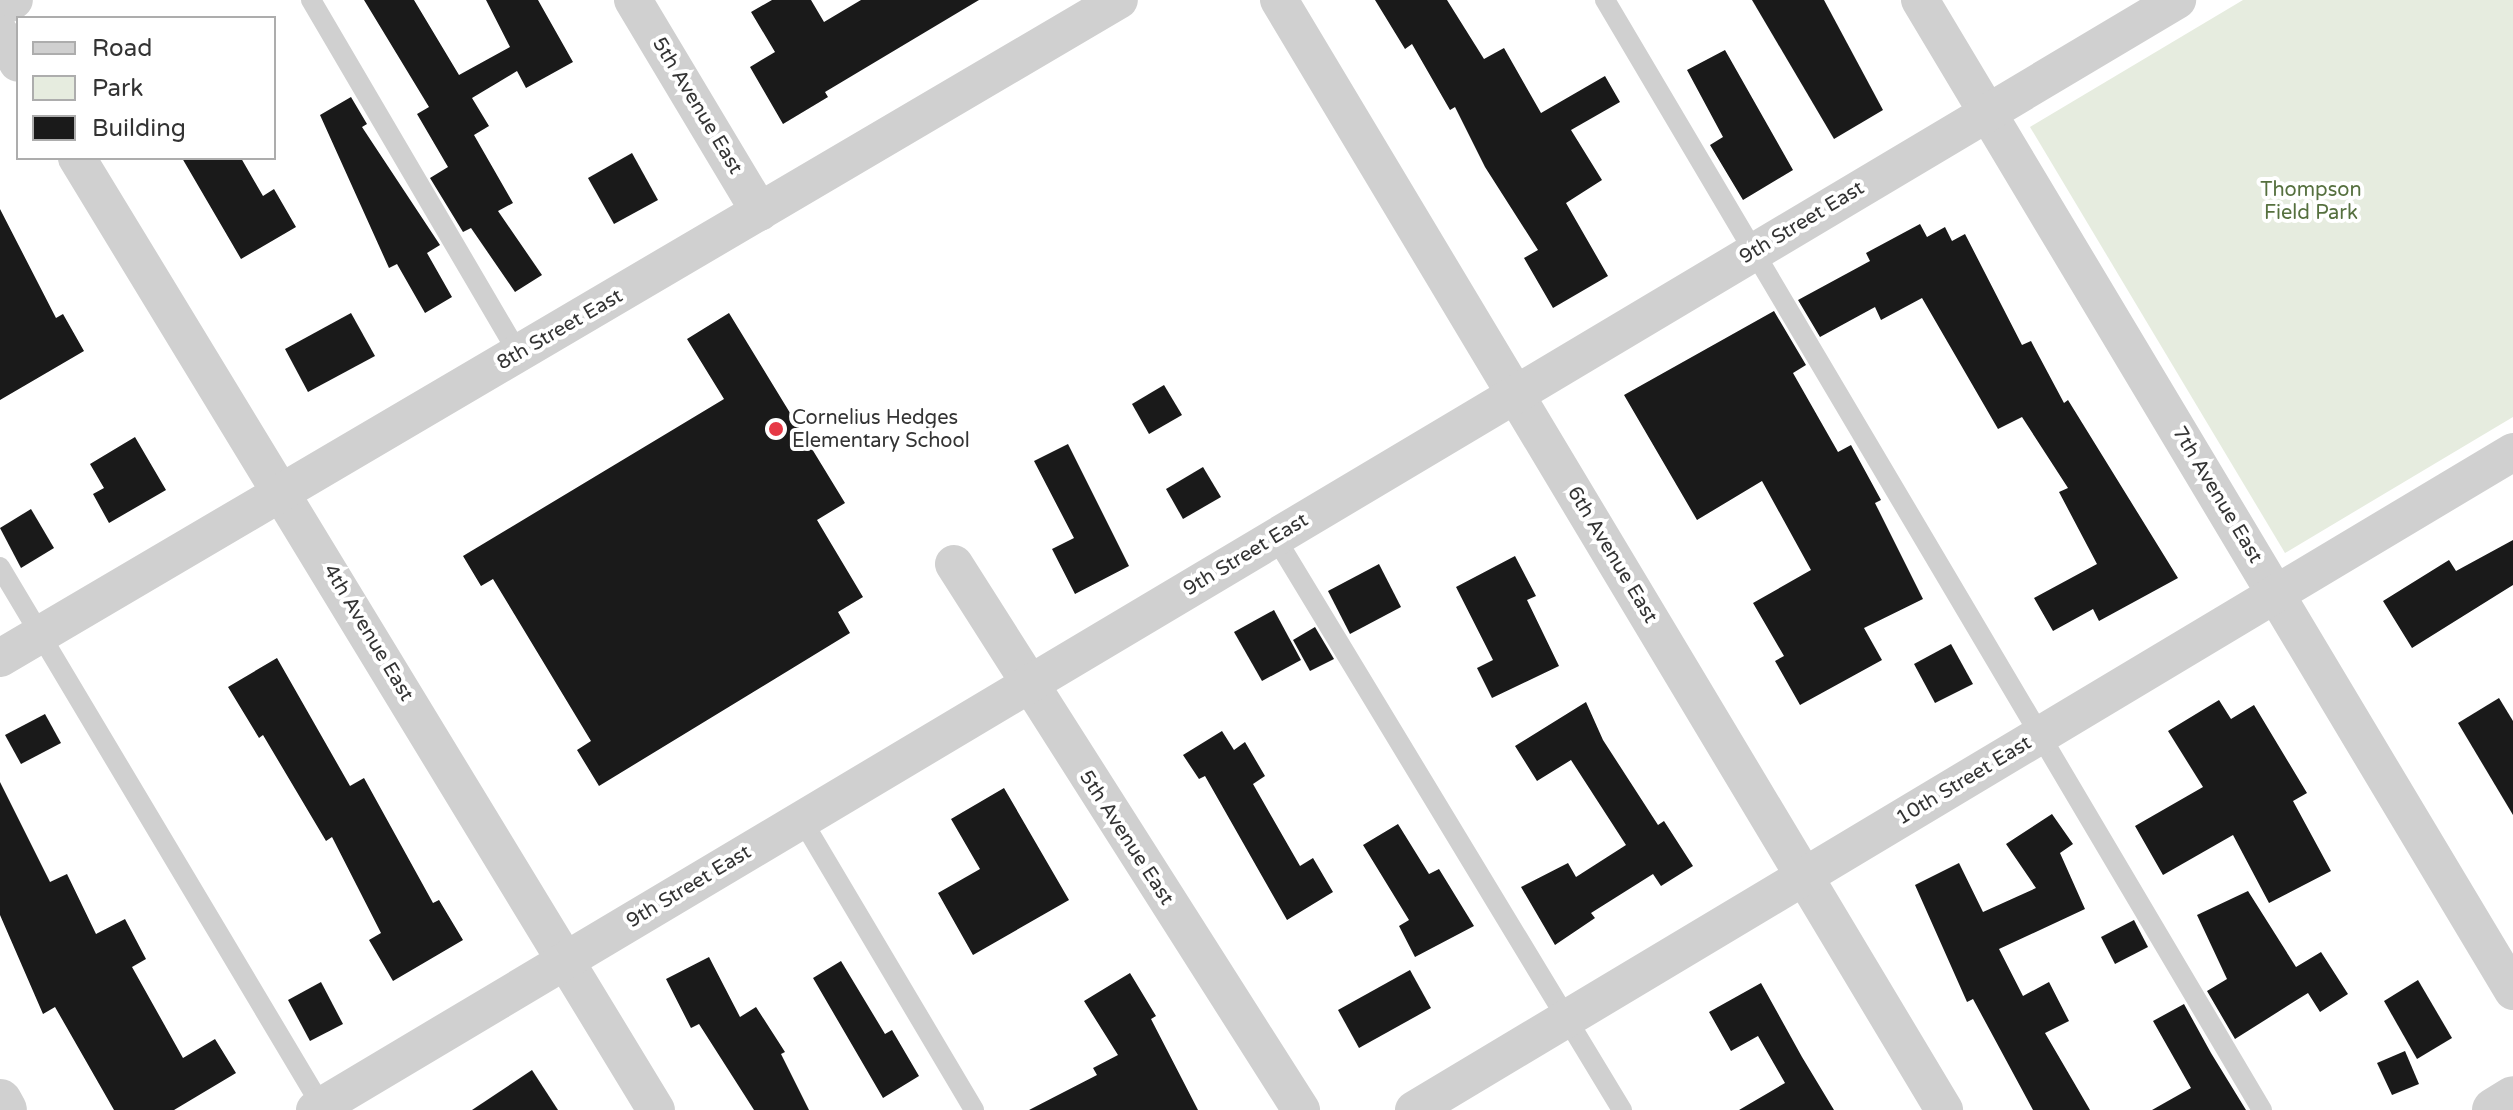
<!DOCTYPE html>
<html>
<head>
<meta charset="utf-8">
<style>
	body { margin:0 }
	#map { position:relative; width:2513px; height:1110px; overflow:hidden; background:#fff; font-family:"Varela Round",sans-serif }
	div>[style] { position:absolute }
	.green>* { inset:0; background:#e6ecdf }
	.building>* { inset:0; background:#1a1a1a }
	.service>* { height:20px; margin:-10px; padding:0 10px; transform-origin:10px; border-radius:10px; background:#d0d0d0 }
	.minor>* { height:38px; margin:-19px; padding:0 19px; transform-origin:19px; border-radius:19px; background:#d0d0d0 }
	.tertiary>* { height:44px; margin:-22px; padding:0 22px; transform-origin:22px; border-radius:22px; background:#d0d0d0 }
	.dots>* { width:22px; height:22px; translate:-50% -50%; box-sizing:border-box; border:4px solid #fff; border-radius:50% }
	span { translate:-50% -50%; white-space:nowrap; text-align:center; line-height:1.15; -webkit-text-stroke:8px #fff; paint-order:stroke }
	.street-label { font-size:20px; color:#333 }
	.park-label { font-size:20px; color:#56703f }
	.poi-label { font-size:20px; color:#333 }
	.left { translate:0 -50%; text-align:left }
	.legend { position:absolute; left:16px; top:16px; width:260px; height:144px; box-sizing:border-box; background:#fff; border:2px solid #adadad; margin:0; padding:10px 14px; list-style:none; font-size:24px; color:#333 }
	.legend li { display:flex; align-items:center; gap:16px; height:40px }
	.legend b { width:40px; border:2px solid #adadad }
</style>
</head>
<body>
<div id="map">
	<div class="green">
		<i style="clip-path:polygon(2243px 0,2513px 0,2513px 417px,2285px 553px,2030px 127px)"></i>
	</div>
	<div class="building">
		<i style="clip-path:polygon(364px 0,414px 0,459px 75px,510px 47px,486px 0,538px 0,573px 62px,526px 88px,517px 71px,472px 98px,489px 126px,474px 135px,513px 203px,498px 211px,542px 275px,515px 292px,471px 228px,463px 232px,430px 178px,448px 167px,417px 114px,429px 107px)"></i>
		<i style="clip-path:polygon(772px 0,811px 0,824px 22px,861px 0,979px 0,825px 92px,828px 97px,783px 124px,750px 67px,775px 52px,751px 12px)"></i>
		<i style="clip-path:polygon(1375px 0,1447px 0,1484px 59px,1504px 48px,1541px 113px,1605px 76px,1620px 102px,1571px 130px,1602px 180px,1566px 203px,1608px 276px,1553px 308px,1524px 258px,1538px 250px,1485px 167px,1455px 107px,1450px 110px,1412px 44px,1405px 49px)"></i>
		<i style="clip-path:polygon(1752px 0,1824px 0,1883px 110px,1834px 139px)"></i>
		<i style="clip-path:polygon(1725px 50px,1793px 170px,1743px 200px,1710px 145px,1723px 137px,1687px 70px)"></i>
		<i style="clip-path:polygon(351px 97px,367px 124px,362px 127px,440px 245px,427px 253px,452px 297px,425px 313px,397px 264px,389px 268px,320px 115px)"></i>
		<i style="clip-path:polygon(632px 153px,658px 200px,614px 224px,588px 178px)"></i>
		<i style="clip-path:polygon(182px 158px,241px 158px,263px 196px,274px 189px,296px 227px,241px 259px)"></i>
		<i style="clip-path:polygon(0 209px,56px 318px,63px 314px,84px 351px,0 400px)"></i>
		<i style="clip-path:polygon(1920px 224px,1927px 237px,1945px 227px,1952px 241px,1965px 234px,2022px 345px,2031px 341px,2064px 403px,2068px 400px,2178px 578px,2099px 621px,2093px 609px,2053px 631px,2034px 598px,2097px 564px,2059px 492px,2068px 488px,2022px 417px,1998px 429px,1922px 298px,1881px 320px,1875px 307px,1820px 337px,1798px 300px,1870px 261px,1866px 253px)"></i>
		<i style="clip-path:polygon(1774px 311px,1806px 365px,1793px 373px,1838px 452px,1851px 445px,1881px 500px,1875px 503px,1923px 599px,1864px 628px,1882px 660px,1800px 705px,1775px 661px,1784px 656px,1753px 603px,1811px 570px,1762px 481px,1697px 520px,1624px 395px)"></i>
		<i style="clip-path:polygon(351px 313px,375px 356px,308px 392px,285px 349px)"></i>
		<i style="clip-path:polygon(729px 313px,845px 503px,817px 520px,863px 597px,838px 612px,850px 633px,599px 786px,577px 750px,591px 741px,493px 579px,481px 586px,463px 556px,724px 399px,687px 339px)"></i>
		<i style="clip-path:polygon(1164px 385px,1182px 415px,1149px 434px,1132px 404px)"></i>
		<i style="clip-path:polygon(135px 437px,166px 490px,109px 523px,93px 494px,104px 488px,90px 464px)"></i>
		<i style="clip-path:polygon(1068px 444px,1129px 566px,1075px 594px,1052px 549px,1074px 538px,1034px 461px)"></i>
		<i style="clip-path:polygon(1203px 467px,1221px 497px,1183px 519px,1166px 489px)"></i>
		<i style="clip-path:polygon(31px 509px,54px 548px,21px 568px,0 528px)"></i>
		<i style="clip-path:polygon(2513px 540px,2513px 585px,2412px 648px,2383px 601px,2449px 560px,2456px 571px)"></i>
		<i style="clip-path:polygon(1515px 556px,1536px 596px,1527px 600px,1559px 666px,1492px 698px,1477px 668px,1493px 660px,1456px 587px)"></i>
		<i style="clip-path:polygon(1379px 564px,1401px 607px,1350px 634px,1328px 591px)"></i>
		<i style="clip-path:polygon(1274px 610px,1301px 660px,1262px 681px,1234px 632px)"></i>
		<i style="clip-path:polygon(1315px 627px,1334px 659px,1310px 671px,1293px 640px)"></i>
		<i style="clip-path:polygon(1951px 644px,1973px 684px,1935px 703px,1914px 664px)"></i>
		<i style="clip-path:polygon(277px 658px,350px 786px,364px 778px,433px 903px,439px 900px,463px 940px,393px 981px,369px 940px,381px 933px,332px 837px,326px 841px,263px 735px,259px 738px,228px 687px)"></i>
		<i style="clip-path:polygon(2499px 698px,2513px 721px,2513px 815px,2458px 723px)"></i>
		<i style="clip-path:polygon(2219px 700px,2231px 719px,2254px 705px,2307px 793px,2293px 801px,2331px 871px,2269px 903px,2233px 835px,2163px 875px,2135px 826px,2203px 787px,2168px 731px)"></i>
		<i style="clip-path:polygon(1586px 702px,1603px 740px,1658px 825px,1664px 821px,1693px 866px,1661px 886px,1653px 874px,1591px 913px,1595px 918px,1555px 945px,1521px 887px,1568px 863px,1576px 877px,1626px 845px,1571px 760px,1537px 781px,1515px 746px)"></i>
		<i style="clip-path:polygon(45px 714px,61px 743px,21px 764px,5px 735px)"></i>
		<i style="clip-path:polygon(1222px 731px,1234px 750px,1245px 742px,1265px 776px,1253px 784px,1300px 866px,1313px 858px,1333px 892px,1287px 920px,1205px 776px,1199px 779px,1183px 755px)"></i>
		<i style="clip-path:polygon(0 782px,50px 882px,67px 874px,96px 934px,125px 919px,146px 959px,132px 967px,183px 1058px,215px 1039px,236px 1073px,174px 1110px,114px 1110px,55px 1007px,43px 1014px,0 915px)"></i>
		<i style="clip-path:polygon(1004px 788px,1069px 900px,973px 955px,938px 893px,980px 869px,951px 819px)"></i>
		<i style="clip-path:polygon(2052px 814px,2073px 844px,2060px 853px,2085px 909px,1999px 949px,2023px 996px,2049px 982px,2069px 1021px,2045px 1033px,2090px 1110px,2033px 1110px,1973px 999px,1967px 1002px,1915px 885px,1959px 863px,1983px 912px,2036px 888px,2006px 844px)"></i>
		<i style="clip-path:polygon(1398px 824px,1429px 874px,1439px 869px,1474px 926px,1415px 957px,1399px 926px,1409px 920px,1363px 845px)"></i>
		<i style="clip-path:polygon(2248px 891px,2296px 967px,2321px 952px,2348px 994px,2320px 1012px,2308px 993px,2235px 1039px,2207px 991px,2227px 979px,2197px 915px)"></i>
		<i style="clip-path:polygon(2134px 920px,2148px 947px,2115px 964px,2101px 937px)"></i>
		<i style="clip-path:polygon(709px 957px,740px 1017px,756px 1007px,785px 1052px,781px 1054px,809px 1110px,754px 1110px,699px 1024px,691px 1028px,666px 979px)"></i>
		<i style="clip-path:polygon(841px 961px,885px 1034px,892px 1030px,919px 1076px,883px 1098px,813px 978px)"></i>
		<i style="clip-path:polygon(1410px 970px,1431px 1008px,1359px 1048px,1338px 1010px)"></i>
		<i style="clip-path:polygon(1130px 973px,1156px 1016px,1151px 1019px,1198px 1110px,1029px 1110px,1097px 1075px,1093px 1068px,1118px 1055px,1084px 1001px)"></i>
		<i style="clip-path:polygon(2418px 980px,2452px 1038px,2417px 1059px,2384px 1001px)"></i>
		<i style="clip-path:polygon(321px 982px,343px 1024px,310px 1041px,288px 1000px)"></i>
		<i style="clip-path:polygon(1761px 983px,1802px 1057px,1834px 1110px,1739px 1110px,1785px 1083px,1758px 1036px,1731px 1051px,1709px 1012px)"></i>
		<i style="clip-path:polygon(2184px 1004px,2211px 1053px,2246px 1110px,2152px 1110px,2191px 1088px,2153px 1021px)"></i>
		<i style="clip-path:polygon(2405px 1051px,2419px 1084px,2392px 1095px,2377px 1063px)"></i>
		<i style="clip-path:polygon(532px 1070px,558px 1110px,472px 1110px)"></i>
	</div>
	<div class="service">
		<i style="left:311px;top:0;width:411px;rotate:59.6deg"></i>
		<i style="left:1605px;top:0;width:1290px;rotate:59.38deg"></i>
		<i style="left:1275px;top:537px;width:670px;rotate:58.8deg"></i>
		<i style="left:0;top:567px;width:632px;rotate:59.18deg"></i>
		<i style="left:802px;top:820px;width:337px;rotate:59.3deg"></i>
	</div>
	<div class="minor">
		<i style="left:633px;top:0;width:247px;rotate:59.1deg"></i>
		<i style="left:1279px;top:0;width:1294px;rotate:59.07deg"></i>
		<i style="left:1920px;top:0;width:1155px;rotate:59.1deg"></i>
		<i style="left:0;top:8px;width:16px;rotate:-30deg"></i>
		<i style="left:0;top:34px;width:34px;rotate:58deg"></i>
		<i style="left:77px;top:158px;width:1114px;rotate:58.69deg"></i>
		<i style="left:954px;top:564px;width:647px;rotate:57.56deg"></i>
		<i style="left:0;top:658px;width:1298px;rotate:-30.46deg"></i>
		<i style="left:315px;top:1110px;width:2168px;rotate:-30.8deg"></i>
		<i style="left:1414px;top:1110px;width:1281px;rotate:-30.91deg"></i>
	</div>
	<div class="tertiary">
		<i style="left:0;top:1101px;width:10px;rotate:61deg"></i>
		<i style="left:2494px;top:1110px;width:22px;rotate:-32deg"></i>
	</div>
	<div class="dots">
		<i style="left:776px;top:429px;background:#e63946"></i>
	</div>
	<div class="street-label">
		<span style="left:697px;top:106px;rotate:59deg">5th Avenue East</span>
		<span style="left:1802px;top:223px;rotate:-31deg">9th Street East</span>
		<span style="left:560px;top:330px;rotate:-30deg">8th Street East</span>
		<span style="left:2217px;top:495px;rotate:59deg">7th Avenue East</span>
		<span style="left:1246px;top:555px;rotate:-31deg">9th Street East</span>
		<span style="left:1612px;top:555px;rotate:59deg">6th Avenue East</span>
		<span style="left:368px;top:633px;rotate:59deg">4th Avenue East</span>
		<span style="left:1964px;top:781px;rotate:-31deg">10th Street East</span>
		<span style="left:1126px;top:838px;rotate:57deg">5th Avenue East</span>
		<span style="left:689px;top:887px;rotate:-31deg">9th Street East</span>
	</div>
	<div class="park-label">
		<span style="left:2311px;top:202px">Thompson<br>Field Park</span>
	</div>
	<div class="poi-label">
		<span class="left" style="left:792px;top:430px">Cornelius Hedges<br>Elementary School</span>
	</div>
	<ul class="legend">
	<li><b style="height:10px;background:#d0d0d0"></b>Road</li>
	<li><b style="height:22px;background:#e6ecdf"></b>Park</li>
	<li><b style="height:22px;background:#1a1a1a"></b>Building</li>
	</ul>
</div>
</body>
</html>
